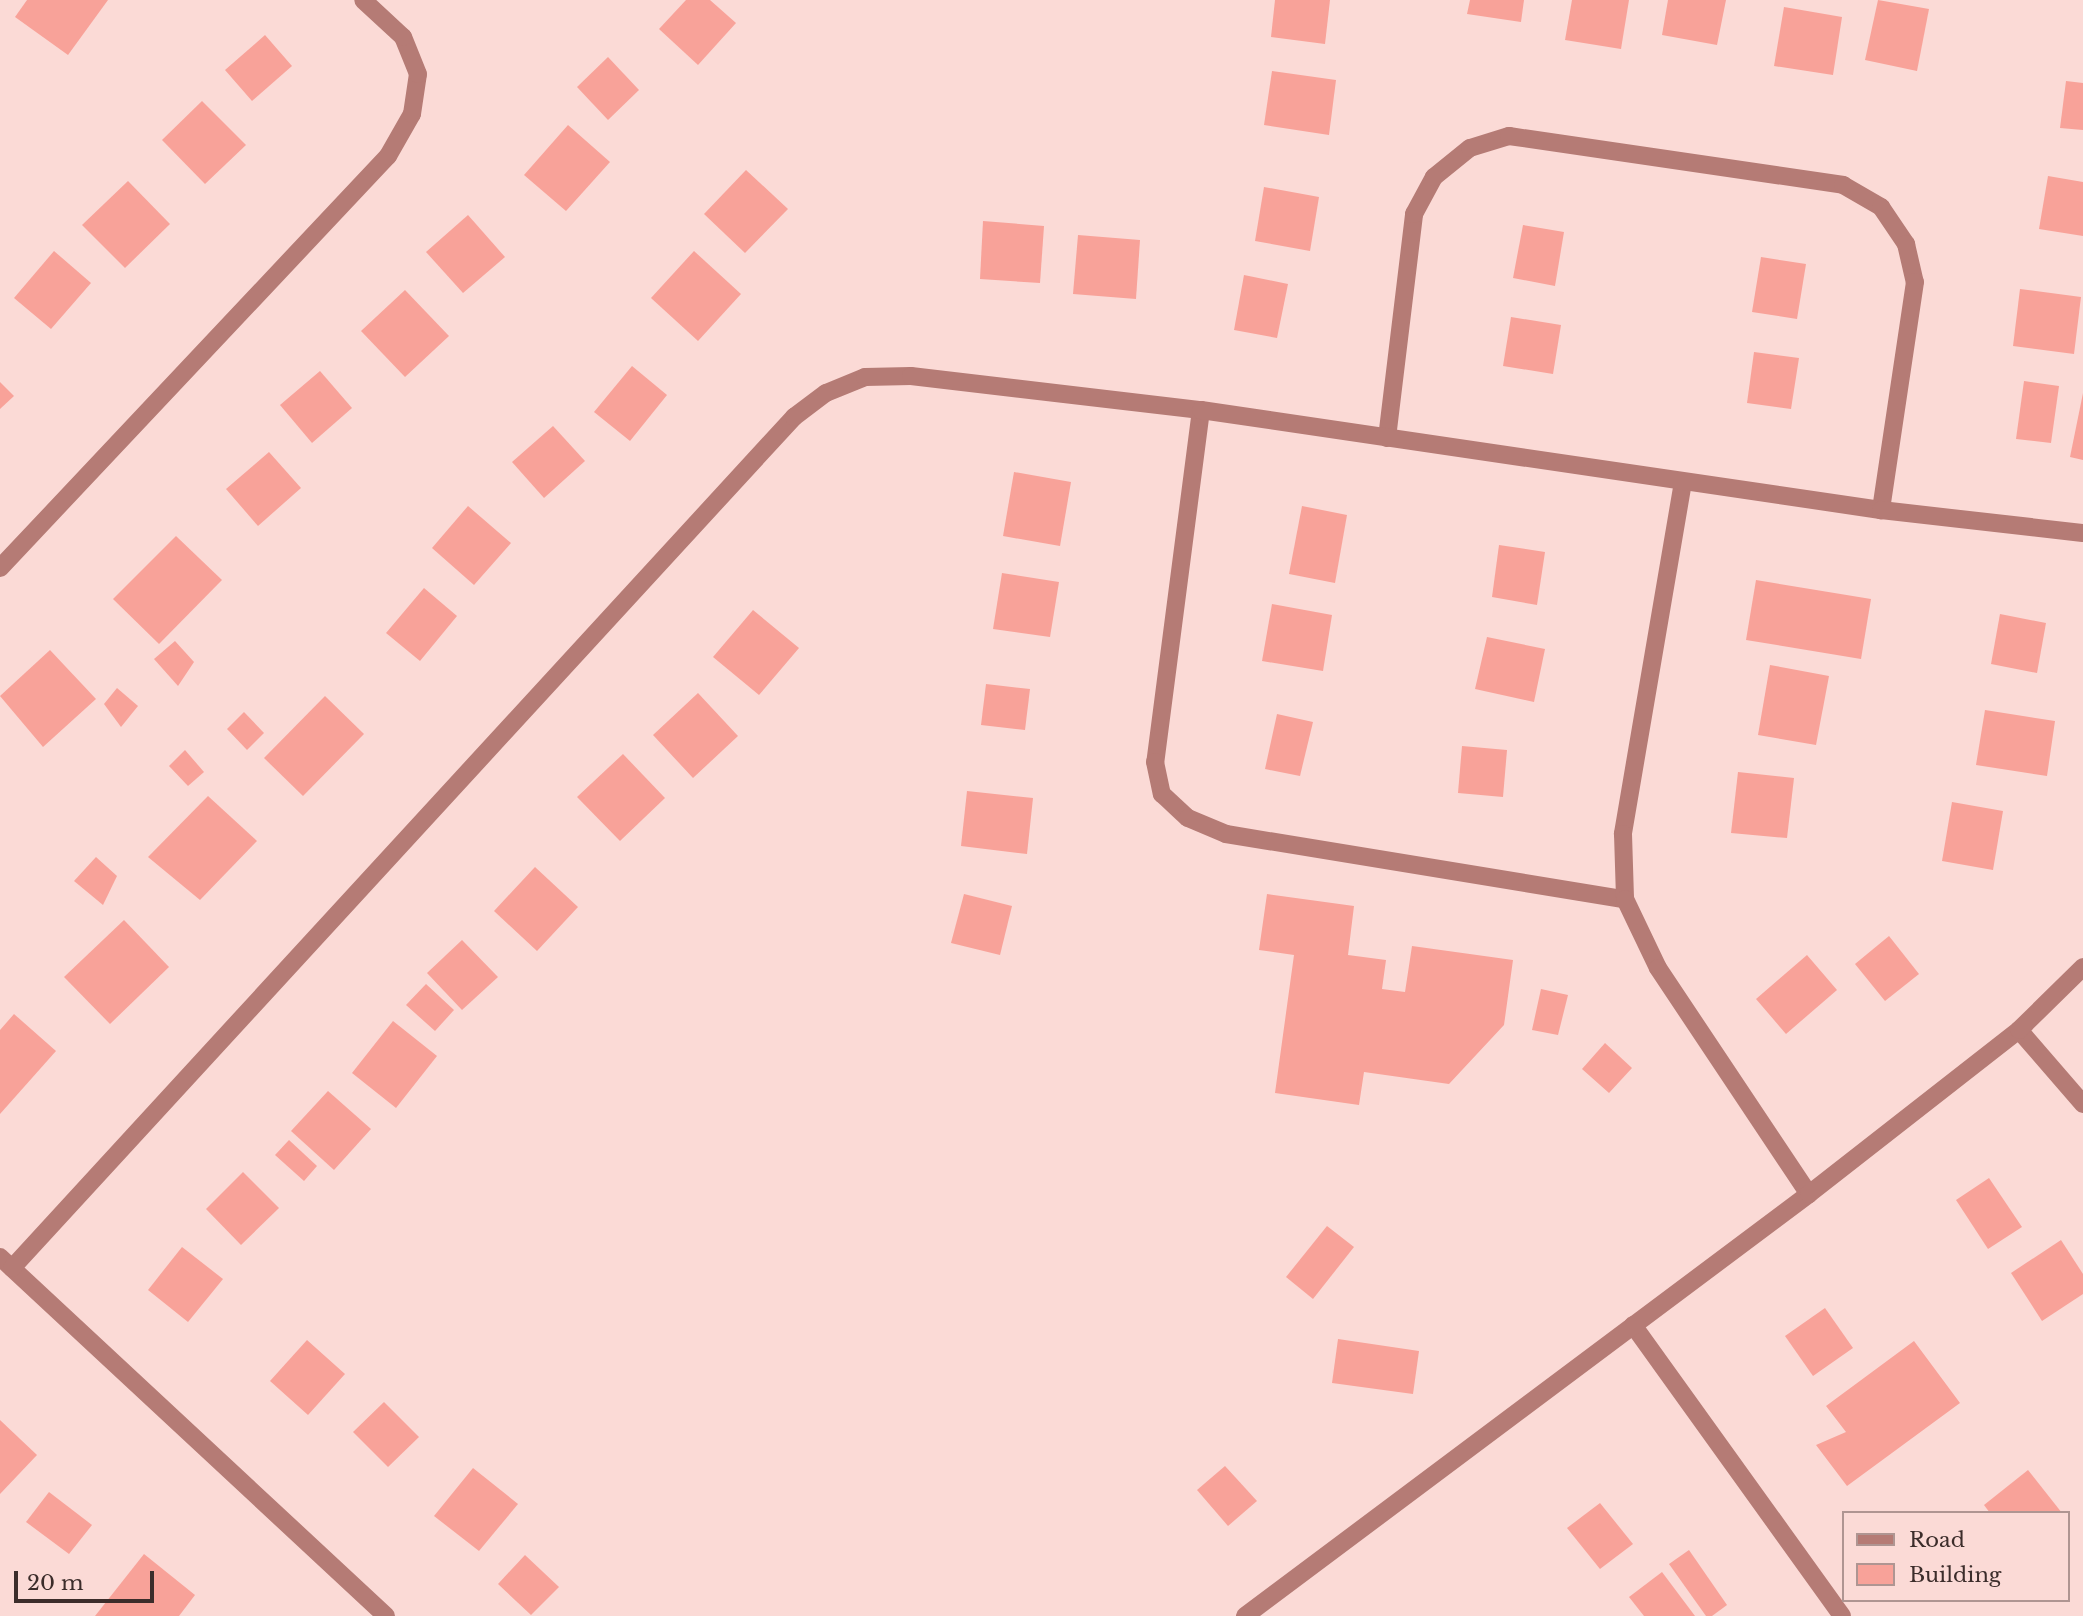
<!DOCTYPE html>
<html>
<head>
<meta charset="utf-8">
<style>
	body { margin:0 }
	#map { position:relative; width:2083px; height:1616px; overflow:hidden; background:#fbdad6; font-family:"Libre Baskerville",serif }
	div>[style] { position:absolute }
	.building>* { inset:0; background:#f8a299 }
	.minor>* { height:18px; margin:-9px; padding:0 9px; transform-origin:9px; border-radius:9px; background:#b57b75 }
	span { translate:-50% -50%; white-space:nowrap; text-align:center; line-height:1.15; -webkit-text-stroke:7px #fbdad6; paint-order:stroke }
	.legend { position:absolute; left:1842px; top:1511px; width:228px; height:91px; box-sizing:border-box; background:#fbdad6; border:2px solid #af9592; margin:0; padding:9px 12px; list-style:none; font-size:21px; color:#3c2d2b }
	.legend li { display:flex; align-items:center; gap:14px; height:35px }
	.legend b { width:35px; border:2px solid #af9592 }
	.scale { position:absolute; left:14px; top:1571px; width:140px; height:32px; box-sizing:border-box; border:4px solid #3c2d2b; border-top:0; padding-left:9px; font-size:21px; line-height:24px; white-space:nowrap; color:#3c2d2b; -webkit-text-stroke:5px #fbdad6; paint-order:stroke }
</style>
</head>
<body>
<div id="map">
	<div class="building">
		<i style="clip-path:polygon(27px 0,108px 0,68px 55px,15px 17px)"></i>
		<i style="clip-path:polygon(686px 0,710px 0,736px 23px,698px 65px,659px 29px)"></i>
		<i style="clip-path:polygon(1275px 0,1330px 0,1325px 44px,1271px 37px)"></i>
		<i style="clip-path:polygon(1470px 0,1524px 0,1521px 22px,1467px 14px)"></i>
		<i style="clip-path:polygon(1572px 0,1629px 0,1621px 49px,1565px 40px)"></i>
		<i style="clip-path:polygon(1668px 0,1726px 0,1717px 45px,1662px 35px)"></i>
		<i style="clip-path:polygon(1878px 0,1929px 9px,1917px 71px,1865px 60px)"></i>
		<i style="clip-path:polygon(1784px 7px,1842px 17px,1833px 75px,1774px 66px)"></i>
		<i style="clip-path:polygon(265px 35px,292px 66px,252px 101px,225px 70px)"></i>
		<i style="clip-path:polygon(608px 57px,639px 90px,608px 120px,577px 87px)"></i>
		<i style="clip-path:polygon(1272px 71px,1336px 80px,1329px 135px,1264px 125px)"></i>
		<i style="clip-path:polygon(2066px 81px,2083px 83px,2083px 130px,2060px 128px)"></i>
		<i style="clip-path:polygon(202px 101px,246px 145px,205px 184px,162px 140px)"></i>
		<i style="clip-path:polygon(568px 125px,610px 162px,566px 211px,524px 175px)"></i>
		<i style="clip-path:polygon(746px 170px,788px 209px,745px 253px,704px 214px)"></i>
		<i style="clip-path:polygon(2048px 176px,2083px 182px,2083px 236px,2039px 229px)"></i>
		<i style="clip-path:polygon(128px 181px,170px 224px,125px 268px,82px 225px)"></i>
		<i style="clip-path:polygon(1264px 187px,1319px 197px,1310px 251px,1255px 241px)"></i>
		<i style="clip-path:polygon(468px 215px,505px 257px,463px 293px,426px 252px)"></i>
		<i style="clip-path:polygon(983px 221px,1044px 226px,1040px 283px,980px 279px)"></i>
		<i style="clip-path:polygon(1523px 225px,1564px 232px,1555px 286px,1513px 278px)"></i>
		<i style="clip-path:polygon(1078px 235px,1140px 240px,1136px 299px,1073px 294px)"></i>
		<i style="clip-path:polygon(54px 251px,91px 283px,51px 329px,14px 298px)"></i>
		<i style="clip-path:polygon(694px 251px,741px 294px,698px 341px,651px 298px)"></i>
		<i style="clip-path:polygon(1761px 257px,1806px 264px,1797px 319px,1752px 312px)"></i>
		<i style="clip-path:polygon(1244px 275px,1288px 284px,1277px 338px,1234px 330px)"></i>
		<i style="clip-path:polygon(2020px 289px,2081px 297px,2074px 354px,2013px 346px)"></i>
		<i style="clip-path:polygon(405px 290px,449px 336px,405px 377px,361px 331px)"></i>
		<i style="clip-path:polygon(1511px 317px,1561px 325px,1553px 374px,1503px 366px)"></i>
		<i style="clip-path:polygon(1754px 352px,1799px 358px,1791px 409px,1747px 403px)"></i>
		<i style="clip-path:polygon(632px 366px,667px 395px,630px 441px,594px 412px)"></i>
		<i style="clip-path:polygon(320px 371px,352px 408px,312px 443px,280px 405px)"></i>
		<i style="clip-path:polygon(2024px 381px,2059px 386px,2051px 443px,2016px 439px)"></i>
		<i style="clip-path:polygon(0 382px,14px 396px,0 409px)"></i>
		<i style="clip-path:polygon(2083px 393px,2083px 460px,2070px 457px)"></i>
		<i style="clip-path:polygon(553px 426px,585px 461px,544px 498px,512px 462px)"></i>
		<i style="clip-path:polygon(269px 452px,301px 488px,258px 526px,226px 489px)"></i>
		<i style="clip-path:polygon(1014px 472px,1071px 482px,1060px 546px,1003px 536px)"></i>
		<i style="clip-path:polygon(468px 506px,511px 543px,474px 585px,432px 548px)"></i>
		<i style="clip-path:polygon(1302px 506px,1347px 515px,1335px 583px,1289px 574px)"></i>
		<i style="clip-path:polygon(176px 536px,222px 580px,159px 644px,113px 599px)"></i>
		<i style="clip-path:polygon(1499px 545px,1545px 552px,1537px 605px,1492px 597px)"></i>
		<i style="clip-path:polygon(1002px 573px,1059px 582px,1050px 637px,993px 629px)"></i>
		<i style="clip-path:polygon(1756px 580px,1871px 599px,1861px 659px,1746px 640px)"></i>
		<i style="clip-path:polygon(424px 588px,457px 616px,420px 661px,386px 633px)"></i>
		<i style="clip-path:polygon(1272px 604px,1332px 615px,1323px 671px,1262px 661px)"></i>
		<i style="clip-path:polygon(753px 610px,799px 648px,759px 695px,713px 657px)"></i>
		<i style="clip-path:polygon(2000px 614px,2046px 623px,2037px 673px,1991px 664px)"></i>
		<i style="clip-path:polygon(1487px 637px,1545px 649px,1534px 702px,1475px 689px)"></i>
		<i style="clip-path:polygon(175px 641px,194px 662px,178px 686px,154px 659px)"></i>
		<i style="clip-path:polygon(50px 650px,96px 699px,43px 747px,0 696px)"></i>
		<i style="clip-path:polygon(1770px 665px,1829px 676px,1816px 745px,1758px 735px)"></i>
		<i style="clip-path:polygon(986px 684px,1030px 689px,1025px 730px,981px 725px)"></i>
		<i style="clip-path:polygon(117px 688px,138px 706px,121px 727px,104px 704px)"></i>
		<i style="clip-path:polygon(698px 693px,738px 736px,693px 778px,653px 735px)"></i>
		<i style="clip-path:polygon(325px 696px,364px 734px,303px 796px,264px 758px)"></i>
		<i style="clip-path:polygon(1985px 710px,2055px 721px,2047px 776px,1976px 765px)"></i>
		<i style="clip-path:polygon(244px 712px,264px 733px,247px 750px,227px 729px)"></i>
		<i style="clip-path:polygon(1277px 714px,1313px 722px,1300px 776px,1265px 769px)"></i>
		<i style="clip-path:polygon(1462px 746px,1507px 750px,1503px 797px,1458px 793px)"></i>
		<i style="clip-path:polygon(185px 750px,204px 772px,188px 786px,169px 766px)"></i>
		<i style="clip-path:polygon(623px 754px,665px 798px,620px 841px,577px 797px)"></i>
		<i style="clip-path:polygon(1738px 772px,1794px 778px,1787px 838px,1731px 833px)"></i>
		<i style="clip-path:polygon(967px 791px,1033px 798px,1027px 854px,961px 846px)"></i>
		<i style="clip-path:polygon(208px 796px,257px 841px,200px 900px,148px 857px)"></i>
		<i style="clip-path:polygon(1952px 802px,2003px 811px,1993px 870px,1942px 861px)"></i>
		<i style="clip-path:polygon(96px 857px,117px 876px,103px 905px,74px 881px)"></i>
		<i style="clip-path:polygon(535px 867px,578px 907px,537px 951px,494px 911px)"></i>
		<i style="clip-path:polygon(964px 894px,1012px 906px,1000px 955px,951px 943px)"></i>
		<i style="clip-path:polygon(1267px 894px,1354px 906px,1348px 955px,1386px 960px,1382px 989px,1405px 992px,1412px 946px,1513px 960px,1504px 1025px,1449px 1084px,1364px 1072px,1359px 1105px,1275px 1093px,1294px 955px,1259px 950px)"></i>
		<i style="clip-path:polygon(124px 920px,169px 967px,110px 1024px,64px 977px)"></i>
		<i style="clip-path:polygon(1889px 936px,1919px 974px,1885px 1001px,1855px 964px)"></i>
		<i style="clip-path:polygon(462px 940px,498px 977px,462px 1010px,427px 973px)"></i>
		<i style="clip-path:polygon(1807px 955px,1837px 990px,1786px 1034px,1756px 999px)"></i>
		<i style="clip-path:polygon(426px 984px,454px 1010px,435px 1031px,406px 1005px)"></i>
		<i style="clip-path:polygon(1541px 989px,1568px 995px,1558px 1035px,1532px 1030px)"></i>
		<i style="clip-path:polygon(14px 1014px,56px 1051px,0 1114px,0 1030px)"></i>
		<i style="clip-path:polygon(393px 1021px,437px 1056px,396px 1108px,352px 1073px)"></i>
		<i style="clip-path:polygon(1605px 1043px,1632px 1068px,1609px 1093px,1582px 1069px)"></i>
		<i style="clip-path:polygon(328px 1091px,371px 1129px,334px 1170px,291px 1131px)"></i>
		<i style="clip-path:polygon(289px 1140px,317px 1166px,304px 1181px,275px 1155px)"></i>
		<i style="clip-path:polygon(243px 1172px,279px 1208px,241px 1245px,206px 1209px)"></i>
		<i style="clip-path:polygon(1989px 1178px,2022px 1227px,1988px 1249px,1956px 1200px)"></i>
		<i style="clip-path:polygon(1327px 1226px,1354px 1247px,1313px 1299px,1286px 1277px)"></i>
		<i style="clip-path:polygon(2061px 1240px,2083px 1274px,2083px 1294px,2042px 1321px,2011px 1273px)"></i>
		<i style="clip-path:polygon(182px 1247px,223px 1279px,188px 1322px,148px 1290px)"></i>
		<i style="clip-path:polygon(1825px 1308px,1853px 1348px,1813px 1376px,1785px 1336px)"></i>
		<i style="clip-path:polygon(1338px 1339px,1419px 1351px,1413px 1394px,1332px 1383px)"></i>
		<i style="clip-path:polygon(307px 1340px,345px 1374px,308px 1415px,270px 1381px)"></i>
		<i style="clip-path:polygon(1914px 1341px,1960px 1403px,1847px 1486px,1816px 1445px,1846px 1432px,1826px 1406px)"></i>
		<i style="clip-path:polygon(384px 1402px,419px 1437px,388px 1467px,353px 1432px)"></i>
		<i style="clip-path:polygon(0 1420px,37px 1455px,0 1494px)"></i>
		<i style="clip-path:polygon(1225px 1466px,1257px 1501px,1228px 1526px,1197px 1490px)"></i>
		<i style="clip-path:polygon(473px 1468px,518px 1504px,479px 1551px,434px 1516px)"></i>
		<i style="clip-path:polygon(2028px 1470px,2062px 1513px,1990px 1513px,1984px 1505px)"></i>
		<i style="clip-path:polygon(49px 1492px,92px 1525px,69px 1554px,26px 1522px)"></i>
		<i style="clip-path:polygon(1600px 1503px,1633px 1544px,1600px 1569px,1567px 1528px)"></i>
		<i style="clip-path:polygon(1689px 1550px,1727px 1605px,1712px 1616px,1706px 1616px,1669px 1564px)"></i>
		<i style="clip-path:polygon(144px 1554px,195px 1595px,179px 1616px,95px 1616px)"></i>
		<i style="clip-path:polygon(525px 1555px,559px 1587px,531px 1615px,498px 1584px)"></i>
		<i style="clip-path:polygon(1662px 1572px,1695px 1616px,1644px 1616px,1629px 1597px)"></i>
	</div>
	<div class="minor">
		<i style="left:1201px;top:410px;width:355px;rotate:97.4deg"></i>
		<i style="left:1155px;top:762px;width:33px;rotate:78deg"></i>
		<i style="left:1162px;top:794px;width:35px;rotate:43deg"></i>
		<i style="left:1188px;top:818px;width:41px;rotate:22.8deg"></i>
		<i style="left:1226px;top:834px;width:404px;rotate:9.3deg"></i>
		<i style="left:1387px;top:438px;width:226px;rotate:-83.1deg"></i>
		<i style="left:1414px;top:214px;width:42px;rotate:-61.6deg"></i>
		<i style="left:1434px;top:177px;width:46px;rotate:-38.9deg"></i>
		<i style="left:1470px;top:148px;width:41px;rotate:-17.1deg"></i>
		<i style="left:1509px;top:136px;width:338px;rotate:8.3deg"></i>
		<i style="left:1843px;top:185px;width:44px;rotate:30.1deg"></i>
		<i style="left:1881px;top:207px;width:45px;rotate:56deg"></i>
		<i style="left:1906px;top:244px;width:39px;rotate:77deg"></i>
		<i style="left:1915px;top:282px;width:231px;rotate:98.5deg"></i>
		<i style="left:1683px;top:482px;width:357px;rotate:99.7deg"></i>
		<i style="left:1623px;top:834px;width:65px;rotate:88.2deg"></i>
		<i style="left:1625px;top:899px;width:76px;rotate:64.4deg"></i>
		<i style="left:1658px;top:968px;width:272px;rotate:56.3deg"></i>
		<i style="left:0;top:568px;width:566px;rotate:-46.72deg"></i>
		<i style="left:388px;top:156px;width:48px;rotate:-60.3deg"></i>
		<i style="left:412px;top:114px;width:40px;rotate:-81.5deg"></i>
		<i style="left:418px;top:74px;width:40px;rotate:-112deg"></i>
		<i style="left:403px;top:37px;width:54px;rotate:-137.2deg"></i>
		<i style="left:2019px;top:1030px;width:98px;rotate:49.1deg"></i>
		<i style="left:0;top:1257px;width:527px;rotate:42.92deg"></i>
		<i style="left:12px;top:1268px;width:1156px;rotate:-47.42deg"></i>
		<i style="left:794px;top:417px;width:40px;rotate:-37deg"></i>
		<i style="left:826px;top:393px;width:42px;rotate:-22.3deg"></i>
		<i style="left:865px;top:377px;width:46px;rotate:-1.2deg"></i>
		<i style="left:911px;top:376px;width:292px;rotate:6.7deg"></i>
		<i style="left:1201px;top:410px;width:687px;rotate:8.37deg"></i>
		<i style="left:1881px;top:510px;width:203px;rotate:6.5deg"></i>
		<i style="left:1633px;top:1325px;width:358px;rotate:54.3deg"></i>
		<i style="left:1245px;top:1616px;width:704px;rotate:-36.8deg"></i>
		<i style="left:1809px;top:1194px;width:266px;rotate:-38deg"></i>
		<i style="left:2019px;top:1030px;width:90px;rotate:-44.5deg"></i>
	</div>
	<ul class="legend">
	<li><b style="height:9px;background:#b57b75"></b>Road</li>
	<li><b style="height:19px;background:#f8a299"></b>Building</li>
	</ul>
	<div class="scale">20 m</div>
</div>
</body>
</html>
